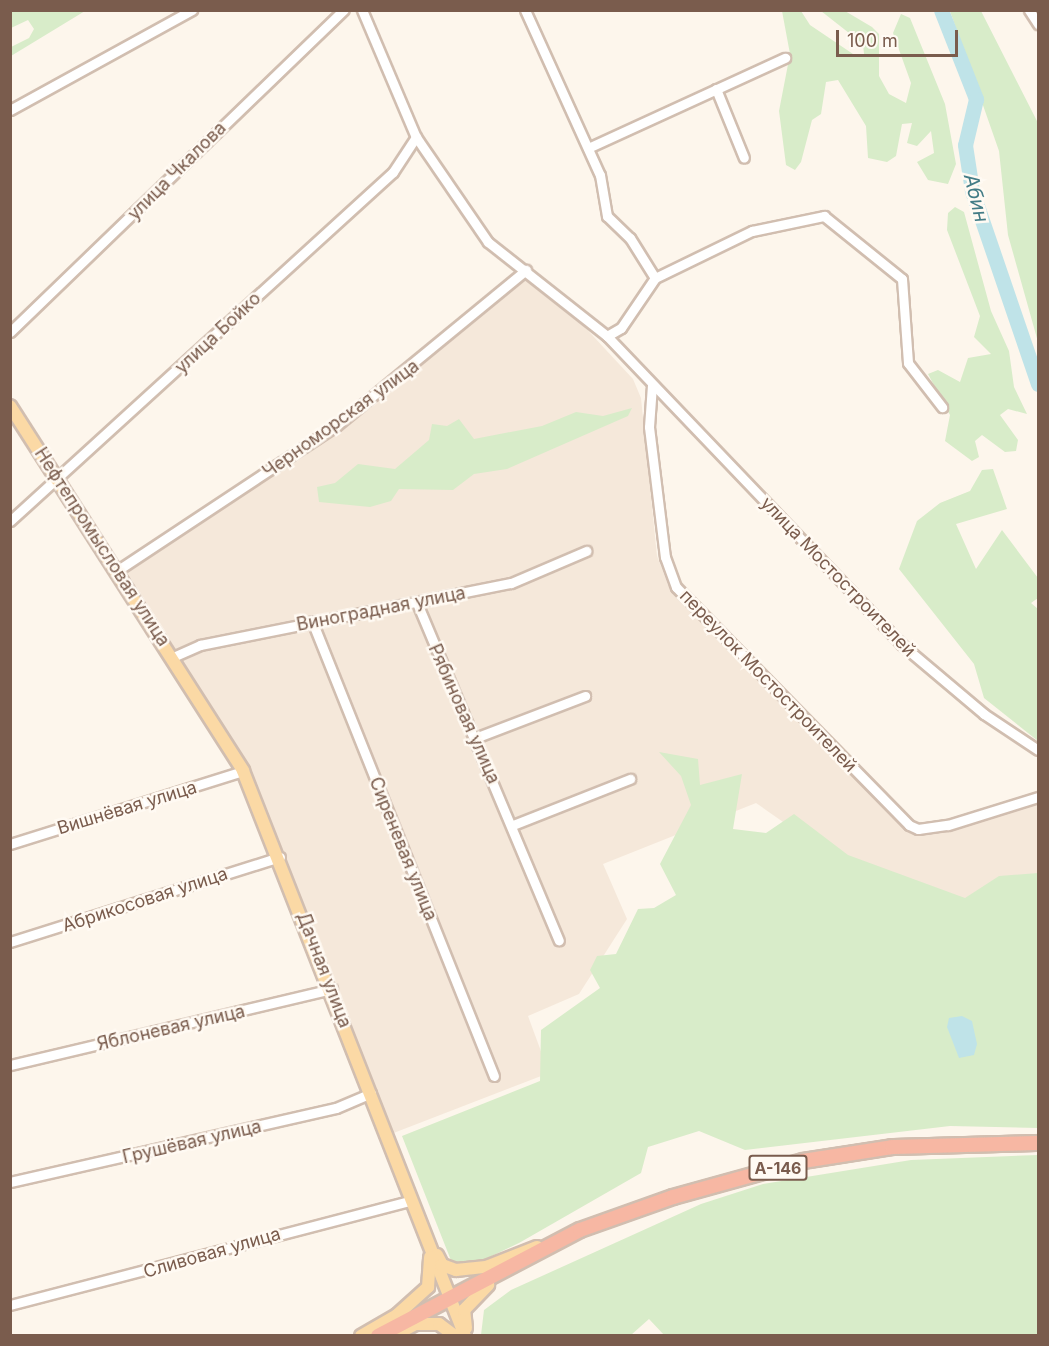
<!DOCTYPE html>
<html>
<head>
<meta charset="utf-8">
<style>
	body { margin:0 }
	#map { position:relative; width:1049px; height:1346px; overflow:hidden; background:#fdf6ec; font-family:Inter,sans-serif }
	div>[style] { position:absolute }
	.residential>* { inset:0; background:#f5e8da }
	.green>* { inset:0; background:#d8ecc9 }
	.water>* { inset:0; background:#bfe3e8 }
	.river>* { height:15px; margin:-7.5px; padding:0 7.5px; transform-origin:7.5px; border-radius:7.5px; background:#bfe3e8 }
	.roads { filter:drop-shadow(2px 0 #d1beb0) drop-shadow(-2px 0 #d1beb0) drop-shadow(0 2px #d1beb0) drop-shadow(0 -2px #d1beb0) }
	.minor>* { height:9px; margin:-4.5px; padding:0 4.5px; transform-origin:4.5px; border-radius:4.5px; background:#fff }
	.major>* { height:12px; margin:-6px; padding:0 6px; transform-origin:6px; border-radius:6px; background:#fbd9a5 }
	.highway>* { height:14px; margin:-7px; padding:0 7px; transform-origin:7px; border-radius:7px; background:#f7b7a3 }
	span { translate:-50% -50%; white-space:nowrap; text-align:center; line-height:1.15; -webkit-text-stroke:5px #fffaf3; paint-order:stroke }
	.shield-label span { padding:2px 4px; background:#fffaf3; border:2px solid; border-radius:4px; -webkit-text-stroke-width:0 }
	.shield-label { font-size:16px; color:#7a5c4d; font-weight:700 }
	.street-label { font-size:18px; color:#7a5c4d }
	.water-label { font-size:20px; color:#437c86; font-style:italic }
	.frame { position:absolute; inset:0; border:12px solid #7a5c4d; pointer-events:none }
	.scale { position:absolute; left:836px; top:30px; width:122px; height:27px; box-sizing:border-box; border:3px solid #7a5c4d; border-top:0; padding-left:8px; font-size:18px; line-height:21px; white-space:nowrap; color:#7a5c4d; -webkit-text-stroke:4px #fffaf3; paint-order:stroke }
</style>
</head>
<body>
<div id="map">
	<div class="residential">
		<i style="clip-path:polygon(523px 275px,567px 308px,633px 379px,641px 398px,657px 556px,668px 585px,911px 834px,1038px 799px,1038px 883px,972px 902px,839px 861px,756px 803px,603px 864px,627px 919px,579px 994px,528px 1016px,549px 1073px,391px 1134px,250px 777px,213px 708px,121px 572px,280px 469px,438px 350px)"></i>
	</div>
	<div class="green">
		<i style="clip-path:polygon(11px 10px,85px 10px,85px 11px,11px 56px,11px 47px,29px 38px,34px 29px,28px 20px,11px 28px)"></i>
		<i style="clip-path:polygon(782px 11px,801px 11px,810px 25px,853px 54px,864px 54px,863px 44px,821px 11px,845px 11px,872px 27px,879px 34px,879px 76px,889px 94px,906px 103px,911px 83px,893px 33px,901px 14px,910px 18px,945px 104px,956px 164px,948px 184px,928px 180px,917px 162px,934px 153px,931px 131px,917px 146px,907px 143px,912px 123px,902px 124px,896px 156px,887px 162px,868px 158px,866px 126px,838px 80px,826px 82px,821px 114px,812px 120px,801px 162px,795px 170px,786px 165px,779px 111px,790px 54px)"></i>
		<i style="clip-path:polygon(950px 11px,981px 11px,1038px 123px,1038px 342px,1008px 235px,999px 151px)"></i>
		<i style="clip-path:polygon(955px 207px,964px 212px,991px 311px,1009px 351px,1014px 387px,1027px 414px,1008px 409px,1000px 415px,1018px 440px,1016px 451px,1005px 452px,982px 435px,975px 441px,979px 457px,972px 461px,945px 441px,950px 415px,928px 374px,938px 370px,960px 382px,968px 358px,991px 354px,974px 337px,980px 316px,947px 230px,948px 213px)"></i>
		<i style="clip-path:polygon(632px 408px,628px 416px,507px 469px,474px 474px,453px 490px,399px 489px,391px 501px,370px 507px,319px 502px,317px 487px,335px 483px,358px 464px,395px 469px,429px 440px,432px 424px,447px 426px,459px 419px,474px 439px,542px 426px,576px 412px,603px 416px)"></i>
		<i style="clip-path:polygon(993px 469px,1007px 509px,956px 524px,976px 569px,1002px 530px,1038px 578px,1038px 598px,1031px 603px,1038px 609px,1038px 741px,984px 698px,974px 664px,899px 569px,917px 521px,940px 503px,970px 491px,982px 470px)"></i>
		<i style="clip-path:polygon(659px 752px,698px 759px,700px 785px,742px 774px,733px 829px,766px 833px,794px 814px,848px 855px,965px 898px,999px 876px,1038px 873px,1038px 1128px,950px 1126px,745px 1150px,699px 1131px,648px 1147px,641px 1173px,519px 1243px,469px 1267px,452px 1263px,402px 1136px,540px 1081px,541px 1030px,600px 988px,590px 970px,597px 956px,616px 954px,638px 909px,654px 908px,676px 895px,660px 864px,691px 805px,681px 776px)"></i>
		<i style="clip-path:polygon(1038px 1155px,1038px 1335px,665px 1336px,649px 1319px,631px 1335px,481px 1335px,484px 1310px,511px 1290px,701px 1204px,763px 1184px,911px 1160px)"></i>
	</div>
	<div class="water">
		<i style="clip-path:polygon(962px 1016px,972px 1021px,977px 1044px,974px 1055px,959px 1058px,947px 1027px,949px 1018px)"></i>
	</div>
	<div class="river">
		<i style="left:941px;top:10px;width:96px;rotate:68.5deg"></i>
		<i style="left:976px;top:99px;width:47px;rotate:103.4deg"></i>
		<i style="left:965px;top:145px;width:47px;rotate:81.3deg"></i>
		<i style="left:972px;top:191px;width:204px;rotate:71.1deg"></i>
	</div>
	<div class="roads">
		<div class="minor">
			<i style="left:362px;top:10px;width:138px;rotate:67deg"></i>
			<i style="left:416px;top:137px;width:127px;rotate:55.6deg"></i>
			<i style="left:488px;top:242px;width:152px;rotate:38.3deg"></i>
			<i style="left:607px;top:336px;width:426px;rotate:46.3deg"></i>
			<i style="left:901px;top:644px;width:109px;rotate:40.1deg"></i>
			<i style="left:984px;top:714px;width:65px;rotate:33.7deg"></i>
			<i style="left:525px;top:10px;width:181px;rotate:65.6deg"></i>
			<i style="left:600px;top:175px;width:42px;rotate:80.3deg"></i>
			<i style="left:607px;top:216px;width:32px;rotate:44deg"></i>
			<i style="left:630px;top:238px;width:47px;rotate:58deg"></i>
			<i style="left:1029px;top:10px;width:17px;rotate:57deg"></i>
			<i style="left:716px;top:89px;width:74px;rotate:67.9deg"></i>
			<i style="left:10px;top:110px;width:208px;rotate:-28.8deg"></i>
			<i style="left:588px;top:148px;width:217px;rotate:-24.6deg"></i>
			<i style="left:10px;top:332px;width:464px;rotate:-44deg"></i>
			<i style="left:607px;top:336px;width:16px;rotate:-30deg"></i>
			<i style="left:621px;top:328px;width:60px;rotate:-55.8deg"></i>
			<i style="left:655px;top:278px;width:108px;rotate:-25.9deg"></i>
			<i style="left:752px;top:231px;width:74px;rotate:-11.8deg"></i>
			<i style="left:824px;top:216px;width:100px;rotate:38.9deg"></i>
			<i style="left:902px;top:279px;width:84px;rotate:85.9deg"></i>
			<i style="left:908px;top:363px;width:56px;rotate:52.3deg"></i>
			<i style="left:652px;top:385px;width:42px;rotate:94.1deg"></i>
			<i style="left:649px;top:427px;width:131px;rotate:83deg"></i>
			<i style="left:665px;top:557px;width:32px;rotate:70deg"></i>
			<i style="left:676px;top:587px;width:333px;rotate:45.6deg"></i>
			<i style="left:909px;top:825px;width:10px;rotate:24deg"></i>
			<i style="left:918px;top:829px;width:30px;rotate:-8deg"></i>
			<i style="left:948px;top:825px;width:94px;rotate:-17.3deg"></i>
			<i style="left:10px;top:521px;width:518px;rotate:-42.34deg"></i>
			<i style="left:393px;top:172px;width:42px;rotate:-56.7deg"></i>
			<i style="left:115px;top:572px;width:265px;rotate:-33.5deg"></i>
			<i style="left:336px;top:426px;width:246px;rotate:-39.4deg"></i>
			<i style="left:417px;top:603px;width:366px;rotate:67.2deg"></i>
			<i style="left:312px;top:621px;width:490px;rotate:68.2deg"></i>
			<i style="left:173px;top:657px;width:30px;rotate:-24deg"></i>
			<i style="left:200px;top:645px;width:317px;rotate:-11.3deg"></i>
			<i style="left:511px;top:583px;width:82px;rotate:-23.1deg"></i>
			<i style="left:475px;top:738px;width:118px;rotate:-20.9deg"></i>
			<i style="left:513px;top:825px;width:126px;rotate:-21.5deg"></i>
			<i style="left:10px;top:844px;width:244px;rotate:-17.4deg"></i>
			<i style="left:10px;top:942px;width:283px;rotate:-17.5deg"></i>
			<i style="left:10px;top:1065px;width:331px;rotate:-13.3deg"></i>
			<i style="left:10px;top:1182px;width:334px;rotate:-12.8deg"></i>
			<i style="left:336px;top:1108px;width:38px;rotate:-23deg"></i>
			<i style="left:10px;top:1305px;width:415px;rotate:-14.6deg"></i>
		</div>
		<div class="major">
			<i style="left:10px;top:406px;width:433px;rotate:57.4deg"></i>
			<i style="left:243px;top:771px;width:607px;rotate:68.55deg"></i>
			<i style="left:437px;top:1255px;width:11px;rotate:63deg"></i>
			<i style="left:442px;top:1265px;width:15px;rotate:20deg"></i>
			<i style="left:456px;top:1270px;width:30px;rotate:-6deg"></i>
			<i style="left:486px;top:1267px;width:55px;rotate:-21.4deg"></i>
			<i style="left:466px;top:1328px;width:18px;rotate:-96deg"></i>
			<i style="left:464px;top:1310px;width:35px;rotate:-46deg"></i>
			<i style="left:361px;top:1336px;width:42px;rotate:-30.3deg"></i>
			<i style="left:397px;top:1315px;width:42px;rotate:-42.1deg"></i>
			<i style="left:428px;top:1287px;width:30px;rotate:-86deg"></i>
			<i style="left:393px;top:1336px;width:26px;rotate:-28deg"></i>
			<i style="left:416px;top:1324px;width:23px"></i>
			<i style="left:439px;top:1324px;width:20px;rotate:37deg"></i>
		</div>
		<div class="highway">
			<i style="left:378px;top:1336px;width:228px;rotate:-27.7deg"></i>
			<i style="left:580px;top:1230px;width:99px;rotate:-19.5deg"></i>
			<i style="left:673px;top:1197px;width:135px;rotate:-15.5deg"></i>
			<i style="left:803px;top:1161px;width:90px;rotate:-8.9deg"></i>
			<i style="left:892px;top:1147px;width:146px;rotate:-1.6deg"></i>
		</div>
	</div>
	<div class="shield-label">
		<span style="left:778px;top:1168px">А-146</span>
	</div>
	<div class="street-label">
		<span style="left:177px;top:171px;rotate:-45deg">улица Чкалова</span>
		<span style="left:218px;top:333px;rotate:-43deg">улица Бойко</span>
		<span style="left:341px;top:419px;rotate:-36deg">Черноморская улица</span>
		<span style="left:102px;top:547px;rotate:57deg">Нефтепромысловая улица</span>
		<span style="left:838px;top:577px;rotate:46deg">улица Мостостроителей</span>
		<span style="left:381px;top:609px;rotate:-11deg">Виноградная улица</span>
		<span style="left:768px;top:681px;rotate:46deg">переулок Мостостроителей</span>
		<span style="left:464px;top:714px;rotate:66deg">Рябиновая улица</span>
		<span style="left:127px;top:808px;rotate:-17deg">Вишнёвая улица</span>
		<span style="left:403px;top:849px;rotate:68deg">Сиреневая улица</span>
		<span style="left:145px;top:900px;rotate:-18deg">Абрикосовая улица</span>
		<span style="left:324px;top:970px;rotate:69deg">Дачная улица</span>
		<span style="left:171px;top:1028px;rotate:-13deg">Яблоневая улица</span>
		<span style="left:192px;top:1142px;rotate:-13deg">Грушёвая улица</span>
		<span style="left:212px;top:1253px;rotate:-16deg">Сливовая улица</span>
	</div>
	<div class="water-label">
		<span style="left:976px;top:198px;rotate:76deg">Абин</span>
	</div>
	<div class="frame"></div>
	<div class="scale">100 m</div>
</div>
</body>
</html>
